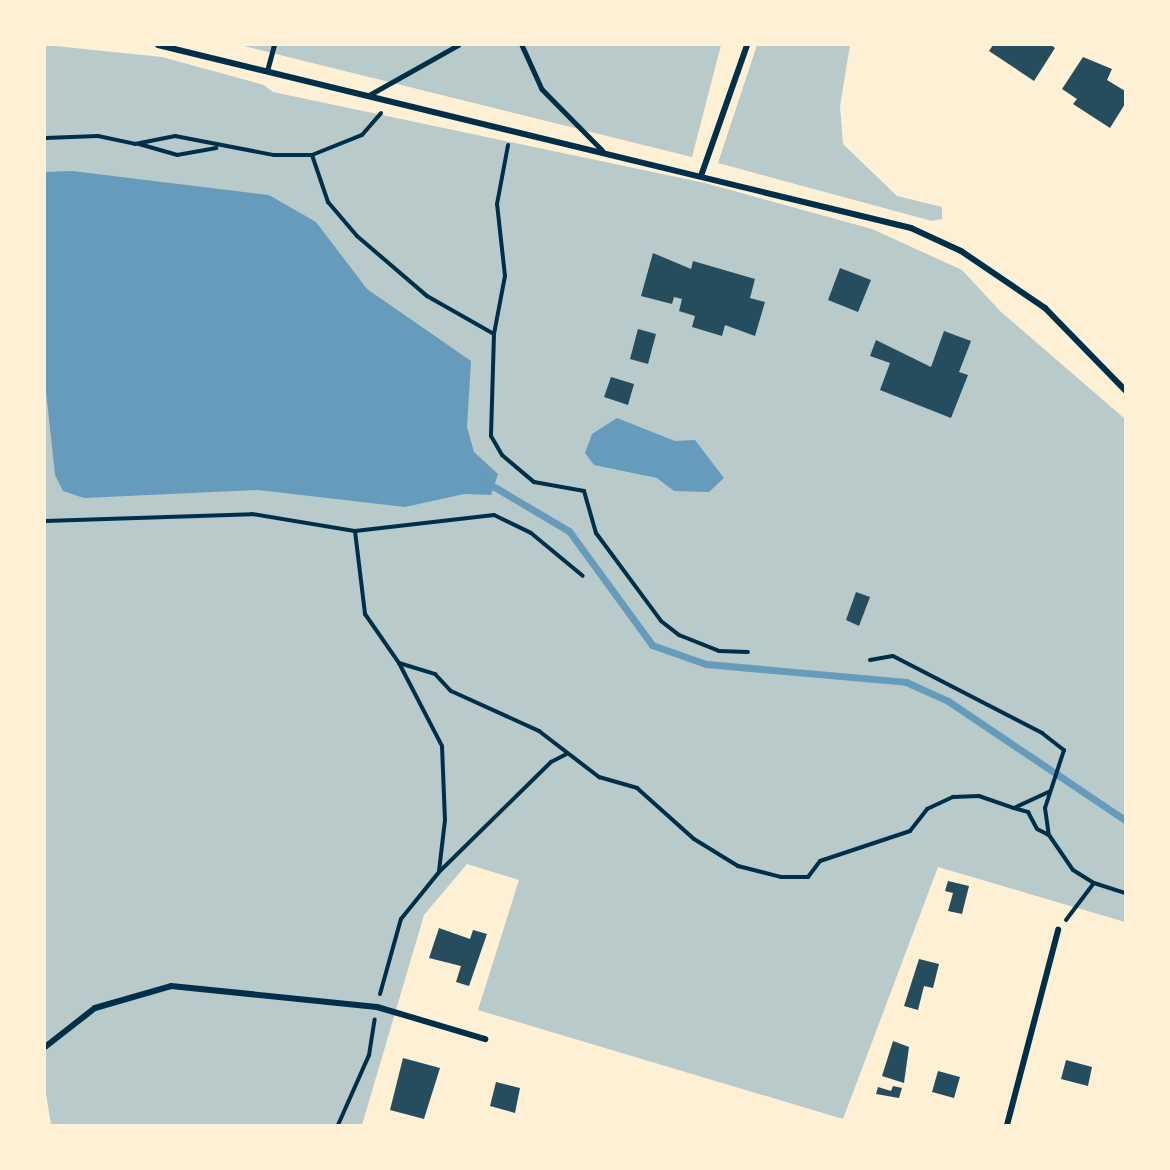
<!DOCTYPE html>
<html>
<head>
<meta charset="utf-8">
<style>
	body { margin:0 }
	#map { position:relative; width:1170px; height:1170px; overflow:hidden; background:#fdf0d5; font-family:"PT Sans Narrow",sans-serif }
	div>[style] { position:absolute }
	.green>* { inset:0; background:#b9caca }
	.water>* { inset:0; background:#669bbc }
	.stream>* { height:7px; margin:-3.5px; padding:0 3.5px; transform-origin:3.5px; border-radius:3.5px; background:#669bbc }
	.building>* { inset:0; background:#264d5e }
	.path>* { height:4px; margin:-2px; padding:0 2px; transform-origin:2px; border-radius:2px; background:#003049 }
	.service>* { height:4.5px; margin:-2.25px; padding:0 2.25px; transform-origin:2.25px; border-radius:2.25px; background:#003049 }
	.minor>* { height:6px; margin:-3px; padding:0 3px; transform-origin:3px; border-radius:3px; background:#003049 }
	span { translate:-50% -50%; white-space:nowrap; text-align:center; line-height:1.15; -webkit-text-stroke:5px #fdf0d5; paint-order:stroke }
	.frame { position:absolute; inset:0; border:46px solid #fdf0d5; pointer-events:none }
</style>
</head>
<body>
<div id="map">
	<div class="green">
		<i style="clip-path:polygon(45px 45px,162px 57px,264px 85px,273px 92px,705px 183px,872px 229px,962px 270px,1000px 311px,1125px 419px,1125px 922px,938px 867px,843px 1119px,478px 1010px,519px 880px,467px 864px,424px 915px,362px 1125px,51px 1125px,45px 1087px)"></i>
		<i style="clip-path:polygon(240px 45px,721px 45px,692px 157px)"></i>
		<i style="clip-path:polygon(757px 45px,850px 45px,840px 106px,843px 144px,897px 196px,942px 207px,942px 219px,932px 221px,718px 163px)"></i>
	</div>
	<div class="water">
		<i style="clip-path:polygon(72px 171px,269px 195px,316px 222px,367px 289px,471px 361px,467px 427px,474px 452px,498px 474px,491px 495px,464px 494px,405px 507px,258px 490px,84px 498px,63px 491px,55px 475px,45px 382px,45px 172px)"></i>
		<i style="clip-path:polygon(617px 418px,675px 441px,695px 440px,724px 478px,709px 492px,674px 491px,657px 478px,594px 465px,585px 453px,592px 434px)"></i>
	</div>
	<div class="stream">
		<i style="left:486px;top:482px;width:96px;rotate:30.6deg"></i>
		<i style="left:569px;top:531px;width:141px;rotate:53.9deg"></i>
		<i style="left:652px;top:645px;width:57px;rotate:19.4deg"></i>
		<i style="left:706px;top:664px;width:201px;rotate:5.1deg"></i>
		<i style="left:906px;top:682px;width:46px;rotate:24.3deg"></i>
		<i style="left:948px;top:701px;width:213px;rotate:33.9deg"></i>
	</div>
	<div class="building">
		<i style="clip-path:polygon(993px 45px,1051px 45px,1055px 48px,1034px 81px,989px 51px)"></i>
		<i style="clip-path:polygon(1083px 57px,1112px 69px,1107px 80px,1125px 91px,1125px 104px,1110px 128px,1073px 104px,1077px 99px,1062px 89px)"></i>
		<i style="clip-path:polygon(653px 253px,691px 269px,693px 261px,755px 279px,750px 298px,765px 302px,755px 336px,725px 325px,722px 336px,692px 327px,695px 316px,679px 311px,682px 299px,674px 297px,672px 304px,641px 296px)"></i>
		<i style="clip-path:polygon(840px 268px,871px 280px,858px 312px,828px 300px)"></i>
		<i style="clip-path:polygon(638px 329px,656px 334px,648px 364px,630px 359px)"></i>
		<i style="clip-path:polygon(944px 331px,971px 341px,959px 372px,968px 375px,951px 418px,880px 390px,890px 363px,870px 356px,876px 340px,931px 367px)"></i>
		<i style="clip-path:polygon(611px 377px,634px 384px,628px 405px,604px 397px)"></i>
		<i style="clip-path:polygon(856px 592px,870px 597px,859px 626px,846px 620px)"></i>
		<i style="clip-path:polygon(948px 881px,969px 886px,962px 914px,948px 911px,953px 893px,945px 891px)"></i>
		<i style="clip-path:polygon(439px 928px,470px 939px,473px 930px,487px 934px,469px 986px,456px 982px,461px 966px,429px 958px)"></i>
		<i style="clip-path:polygon(919px 959px,939px 964px,933px 988px,924px 986px,918px 1010px,904px 1006px)"></i>
		<i style="clip-path:polygon(893px 1041px,909px 1047px,904px 1083px,882px 1076px)"></i>
		<i style="clip-path:polygon(403px 1058px,440px 1068px,424px 1119px,390px 1110px)"></i>
		<i style="clip-path:polygon(1066px 1060px,1092px 1067px,1088px 1086px,1061px 1079px)"></i>
		<i style="clip-path:polygon(938px 1071px,960px 1077px,954px 1098px,932px 1092px)"></i>
		<i style="clip-path:polygon(496px 1082px,520px 1088px,515px 1113px,490px 1106px)"></i>
		<i style="clip-path:polygon(893px 1086px,902px 1088px,899px 1098px,876px 1094px,878px 1087px,891px 1091px)"></i>
	</div>
	<div class="path">
		<i style="left:45px;top:138px;width:53px;rotate:-2.2deg"></i>
		<i style="left:98px;top:136px;width:38px;rotate:12deg"></i>
		<i style="left:135px;top:144px;width:41px;rotate:-11.3deg"></i>
		<i style="left:175px;top:136px;width:101px;rotate:10.9deg"></i>
		<i style="left:274px;top:155px;width:38px"></i>
		<i style="left:312px;top:155px;width:54px;rotate:-21.8deg"></i>
		<i style="left:362px;top:135px;width:29px;rotate:-49deg"></i>
		<i style="left:139px;top:144px;width:40px;rotate:16deg"></i>
		<i style="left:177px;top:155px;width:40px;rotate:-10deg"></i>
		<i style="left:312px;top:155px;width:50px;rotate:71.2deg"></i>
		<i style="left:328px;top:202px;width:45px;rotate:49.5deg"></i>
		<i style="left:357px;top:236px;width:92px;rotate:40.6deg"></i>
		<i style="left:427px;top:296px;width:77px;rotate:29.6deg"></i>
		<i style="left:494px;top:334px;width:102px;rotate:91.7deg"></i>
		<i style="left:491px;top:436px;width:22px;rotate:60deg"></i>
		<i style="left:502px;top:455px;width:42px;rotate:40.2deg"></i>
		<i style="left:534px;top:482px;width:51px;rotate:10.2deg"></i>
		<i style="left:584px;top:491px;width:44px;rotate:74.1deg"></i>
		<i style="left:596px;top:533px;width:109px;rotate:53.5deg"></i>
		<i style="left:661px;top:621px;width:23px;rotate:38deg"></i>
		<i style="left:679px;top:635px;width:43px;rotate:21.8deg"></i>
		<i style="left:719px;top:651px;width:29px;rotate:2deg"></i>
		<i style="left:494px;top:334px;width:59px;rotate:-79.3deg"></i>
		<i style="left:505px;top:276px;width:72px;rotate:-96.3deg"></i>
		<i style="left:497px;top:204px;width:60px;rotate:-79.4deg"></i>
		<i style="left:45px;top:521px;width:207px;rotate:-1.9deg"></i>
		<i style="left:252px;top:514px;width:104px;rotate:9.4deg"></i>
		<i style="left:355px;top:531px;width:140px;rotate:-6.6deg"></i>
		<i style="left:494px;top:515px;width:41px;rotate:25.9deg"></i>
		<i style="left:531px;top:533px;width:67px;rotate:39.6deg"></i>
		<i style="left:355px;top:531px;width:84px;rotate:83.1deg"></i>
		<i style="left:365px;top:614px;width:60px;rotate:55.2deg"></i>
		<i style="left:399px;top:663px;width:93px;rotate:62.6deg"></i>
		<i style="left:442px;top:746px;width:74px;rotate:87.7deg"></i>
		<i style="left:445px;top:820px;width:51px;rotate:96.7deg"></i>
		<i style="left:870px;top:660px;width:23px;rotate:-10deg"></i>
		<i style="left:893px;top:656px;width:168px;rotate:27.3deg"></i>
		<i style="left:1042px;top:733px;width:28px;rotate:38deg"></i>
		<i style="left:1064px;top:750px;width:61px;rotate:108.1deg"></i>
		<i style="left:1045px;top:808px;width:27px;rotate:82deg"></i>
		<i style="left:1049px;top:835px;width:42px;rotate:55.6deg"></i>
		<i style="left:1073px;top:870px;width:25px;rotate:32deg"></i>
		<i style="left:399px;top:663px;width:38px;rotate:17deg"></i>
		<i style="left:435px;top:674px;width:23px;rotate:47deg"></i>
		<i style="left:451px;top:691px;width:97px;rotate:24.4deg"></i>
		<i style="left:539px;top:731px;width:76px;rotate:37.5deg"></i>
		<i style="left:599px;top:777px;width:40px;rotate:16deg"></i>
		<i style="left:637px;top:788px;width:76px;rotate:41.8deg"></i>
		<i style="left:694px;top:839px;width:52px;rotate:31.5deg"></i>
		<i style="left:738px;top:866px;width:44px;rotate:14.3deg"></i>
		<i style="left:781px;top:877px;width:27px"></i>
		<i style="left:808px;top:877px;width:20px;rotate:-53deg"></i>
		<i style="left:820px;top:861px;width:95px;rotate:-18.4deg"></i>
		<i style="left:910px;top:831px;width:28px;rotate:-52deg"></i>
		<i style="left:927px;top:809px;width:29px;rotate:-25deg"></i>
		<i style="left:953px;top:797px;width:26px;rotate:-2deg"></i>
		<i style="left:979px;top:796px;width:37px;rotate:19deg"></i>
		<i style="left:1014px;top:808px;width:38px;rotate:-25deg"></i>
		<i style="left:1014px;top:808px;width:15px;rotate:16deg"></i>
		<i style="left:1028px;top:812px;width:19px;rotate:62deg"></i>
		<i style="left:1037px;top:829px;width:13px;rotate:27deg"></i>
		<i style="left:1066px;top:920px;width:46px;rotate:-52.9deg"></i>
		<i style="left:1094px;top:883px;width:33px;rotate:18deg"></i>
		<i style="left:380px;top:994px;width:78px;rotate:-74.4deg"></i>
		<i style="left:401px;top:919px;width:60px;rotate:-51deg"></i>
		<i style="left:439px;top:872px;width:157px;rotate:-44.5deg"></i>
		<i style="left:551px;top:762px;width:18px;rotate:-27deg"></i>
		<i style="left:338px;top:1125px;width:77px;rotate:-66.1deg"></i>
		<i style="left:369px;top:1055px;width:36px;rotate:-81deg"></i>
	</div>
	<div class="service">
		<i style="left:522px;top:45px;width:48px;rotate:65.6deg"></i>
		<i style="left:542px;top:89px;width:86px;rotate:45.5deg"></i>
		<i style="left:267px;top:71px;width:27px;rotate:-75deg"></i>
		<i style="left:369px;top:95px;width:102px;rotate:-29.3deg"></i>
	</div>
	<div class="minor">
		<i style="left:158px;top:45px;width:775px;rotate:13.66deg"></i>
		<i style="left:911px;top:228px;width:55px;rotate:24.7deg"></i>
		<i style="left:961px;top:251px;width:102px;rotate:34.2deg"></i>
		<i style="left:1045px;top:308px;width:115px;rotate:45.7deg"></i>
		<i style="left:702px;top:173px;width:136px;rotate:-70.6deg"></i>
		<i style="left:45px;top:1047px;width:63px;rotate:-38deg"></i>
		<i style="left:95px;top:1008px;width:79px;rotate:-16.1deg"></i>
		<i style="left:171px;top:986px;width:207px;rotate:5.8deg"></i>
		<i style="left:377px;top:1007px;width:113px;rotate:16.5deg"></i>
		<i style="left:1007px;top:1125px;width:202px;rotate:-75.3deg"></i>
	</div>
	<div class="frame"></div>
</div>
</body>
</html>
